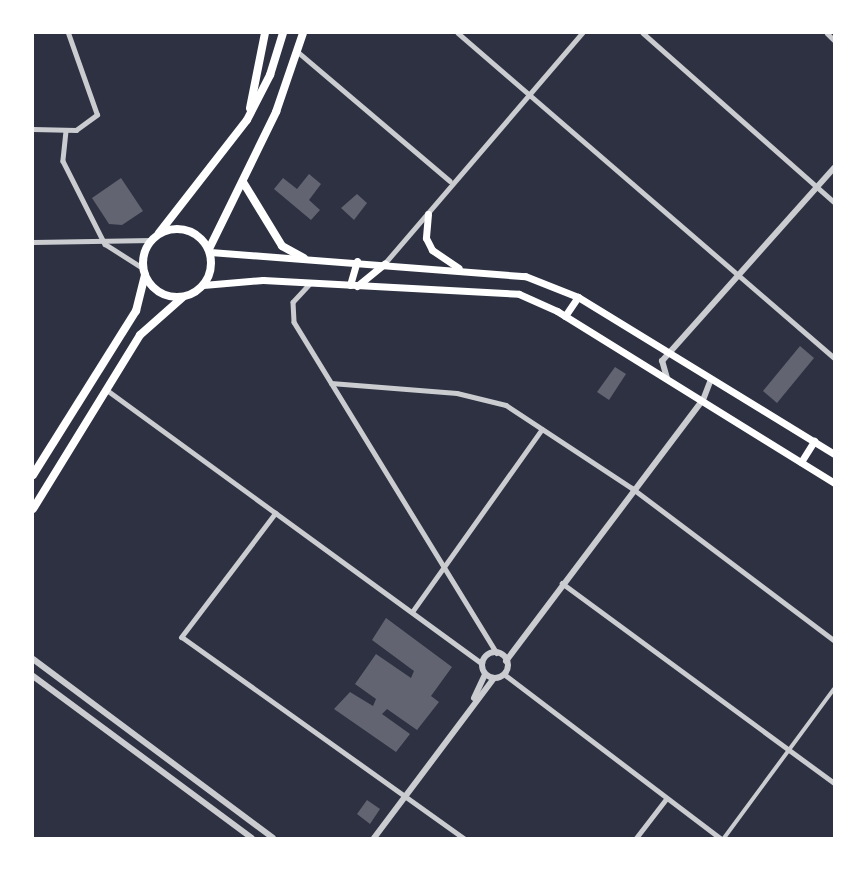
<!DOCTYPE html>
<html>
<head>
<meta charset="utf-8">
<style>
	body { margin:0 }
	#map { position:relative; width:867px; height:871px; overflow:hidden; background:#2d3142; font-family:Mulish,sans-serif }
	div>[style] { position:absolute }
	.building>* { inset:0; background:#626471 }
	.pedestrian>* { height:4px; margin:-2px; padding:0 2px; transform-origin:2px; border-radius:2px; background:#caccd0 }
	.minor>* { height:4.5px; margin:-2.25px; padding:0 2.25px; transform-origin:2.25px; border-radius:2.25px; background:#caccd0 }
	.tertiary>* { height:6px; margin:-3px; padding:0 3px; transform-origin:3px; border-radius:3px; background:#caccd0 }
	.tertiary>.ring { margin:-3px; padding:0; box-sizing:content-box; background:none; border:6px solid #caccd0; border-radius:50% }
	.secondary>* { height:7px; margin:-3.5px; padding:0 3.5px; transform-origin:3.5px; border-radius:3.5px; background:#fff }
	.primary>* { height:8px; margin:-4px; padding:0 4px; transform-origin:4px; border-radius:4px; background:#fff }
	.primary>.ring { margin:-4px; padding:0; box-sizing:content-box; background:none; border:8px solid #fff; border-radius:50% }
	span { translate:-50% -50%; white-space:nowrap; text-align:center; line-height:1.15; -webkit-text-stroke:6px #fff; paint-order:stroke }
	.frame { position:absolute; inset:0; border:34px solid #fff; pointer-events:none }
</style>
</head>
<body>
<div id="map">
	<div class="building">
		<i style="clip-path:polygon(309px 174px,321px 184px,309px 200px,320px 210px,311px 220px,274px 189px,283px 178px,297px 189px)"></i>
		<i style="clip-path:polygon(121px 178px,143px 211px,122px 225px,109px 224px,92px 198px)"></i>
		<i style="clip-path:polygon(357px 194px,367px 203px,354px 220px,341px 208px)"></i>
		<i style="clip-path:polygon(800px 346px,814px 358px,777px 403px,763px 391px)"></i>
		<i style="clip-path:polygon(615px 367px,626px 374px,609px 400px,597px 392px)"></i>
		<i style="clip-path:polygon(386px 618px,452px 667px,431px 696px,439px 702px,417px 730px,387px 709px,382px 714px,410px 734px,396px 752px,334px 709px,350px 692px,373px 706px,376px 699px,355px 684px,376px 654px,411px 678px,414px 671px,372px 640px)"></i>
		<i style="clip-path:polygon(367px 800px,380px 809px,370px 824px,357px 814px)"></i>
	</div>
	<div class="pedestrian">
		<i style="left:724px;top:838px;width:185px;rotate:-53.6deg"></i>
	</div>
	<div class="minor">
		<i style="left:458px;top:33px;width:497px;rotate:40.8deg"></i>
		<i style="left:643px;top:33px;width:255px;rotate:41.5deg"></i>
		<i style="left:827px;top:33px;width:10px;rotate:45deg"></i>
		<i style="left:298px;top:52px;width:199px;rotate:40.3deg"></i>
		<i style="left:33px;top:129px;width:43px;rotate:1.3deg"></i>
		<i style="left:76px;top:130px;width:26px;rotate:-36deg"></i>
		<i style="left:97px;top:115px;width:87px;rotate:-109.5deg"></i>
		<i style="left:66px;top:131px;width:30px;rotate:96deg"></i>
		<i style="left:63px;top:161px;width:93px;rotate:63.2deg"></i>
		<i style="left:33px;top:242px;width:119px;rotate:-1deg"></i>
		<i style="left:105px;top:244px;width:45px;rotate:32.3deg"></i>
		<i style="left:385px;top:263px;width:303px;rotate:-49.4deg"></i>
		<i style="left:311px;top:283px;width:26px;rotate:133deg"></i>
		<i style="left:293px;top:302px;width:20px;rotate:87deg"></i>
		<i style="left:294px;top:322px;width:388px;rotate:58.5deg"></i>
		<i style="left:331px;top:383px;width:126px;rotate:4.5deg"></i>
		<i style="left:457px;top:393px;width:50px;rotate:13.8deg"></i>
		<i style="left:506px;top:405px;width:151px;rotate:33.4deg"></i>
		<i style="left:632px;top:488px;width:253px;rotate:37deg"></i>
		<i style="left:107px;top:390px;width:464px;rotate:36.1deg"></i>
		<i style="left:276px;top:513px;width:156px;rotate:127.2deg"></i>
		<i style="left:182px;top:637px;width:346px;rotate:35.5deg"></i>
		<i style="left:562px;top:583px;width:338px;rotate:36.3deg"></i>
		<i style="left:412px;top:612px;width:224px;rotate:-54.6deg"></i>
		<i style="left:504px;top:674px;width:271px;rotate:37.2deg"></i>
		<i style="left:636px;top:838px;width:49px;rotate:-52.4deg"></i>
	</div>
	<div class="tertiary">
		<i style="left:667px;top:378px;width:18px;rotate:-106deg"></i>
		<i style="left:662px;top:361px;width:259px;rotate:-48.3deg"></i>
		<i class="ring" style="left:482px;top:652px;width:20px;height:20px"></i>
		<i style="left:33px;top:659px;width:299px;rotate:36.7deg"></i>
		<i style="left:506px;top:661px;width:327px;rotate:-53deg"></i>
		<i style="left:703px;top:400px;width:22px;rotate:-69deg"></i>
		<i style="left:33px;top:676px;width:272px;rotate:36.5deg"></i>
		<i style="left:474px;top:698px;width:26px;rotate:-65deg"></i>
		<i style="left:374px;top:838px;width:200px;rotate:-53.1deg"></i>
	</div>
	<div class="secondary">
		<i style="left:428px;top:214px;width:24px;rotate:95deg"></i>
		<i style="left:426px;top:238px;width:13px;rotate:63deg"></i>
		<i style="left:432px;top:250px;width:32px;rotate:34deg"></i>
		<i style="left:210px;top:252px;width:316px;rotate:4.4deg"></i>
		<i style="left:525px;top:276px;width:57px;rotate:21.6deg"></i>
		<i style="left:578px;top:297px;width:300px;rotate:31.5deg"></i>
		<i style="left:203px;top:285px;width:60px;rotate:-4.8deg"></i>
		<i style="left:263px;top:280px;width:256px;rotate:3.1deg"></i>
		<i style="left:519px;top:294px;width:42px;rotate:24.1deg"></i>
		<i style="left:557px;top:311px;width:326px;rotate:31.8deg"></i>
		<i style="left:350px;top:285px;width:25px;rotate:-74deg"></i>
		<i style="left:357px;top:286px;width:36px;rotate:-39deg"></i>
		<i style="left:565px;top:316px;width:23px;rotate:-56deg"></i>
		<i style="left:801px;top:462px;width:25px;rotate:-58deg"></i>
	</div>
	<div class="primary">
		<i style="left:250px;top:108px;width:76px;rotate:-78.7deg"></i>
		<i style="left:243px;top:182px;width:75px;rotate:58.6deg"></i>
		<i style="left:282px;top:246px;width:25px;rotate:29deg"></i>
		<i class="ring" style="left:143px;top:229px;width:60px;height:60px"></i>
		<i style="left:159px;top:233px;width:143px;rotate:-52.1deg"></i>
		<i style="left:247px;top:120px;width:51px;rotate:-62.9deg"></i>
		<i style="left:270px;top:75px;width:44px;rotate:-72.8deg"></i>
		<i style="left:209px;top:249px;width:153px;rotate:-63.9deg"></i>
		<i style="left:276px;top:112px;width:83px;rotate:-71.1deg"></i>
		<i style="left:33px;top:475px;width:194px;rotate:-57.9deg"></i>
		<i style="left:136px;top:311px;width:37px;rotate:-76deg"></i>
		<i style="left:33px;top:509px;width:204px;rotate:-58.4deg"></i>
		<i style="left:140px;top:335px;width:57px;rotate:-41.5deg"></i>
	</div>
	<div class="frame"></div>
</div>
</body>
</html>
